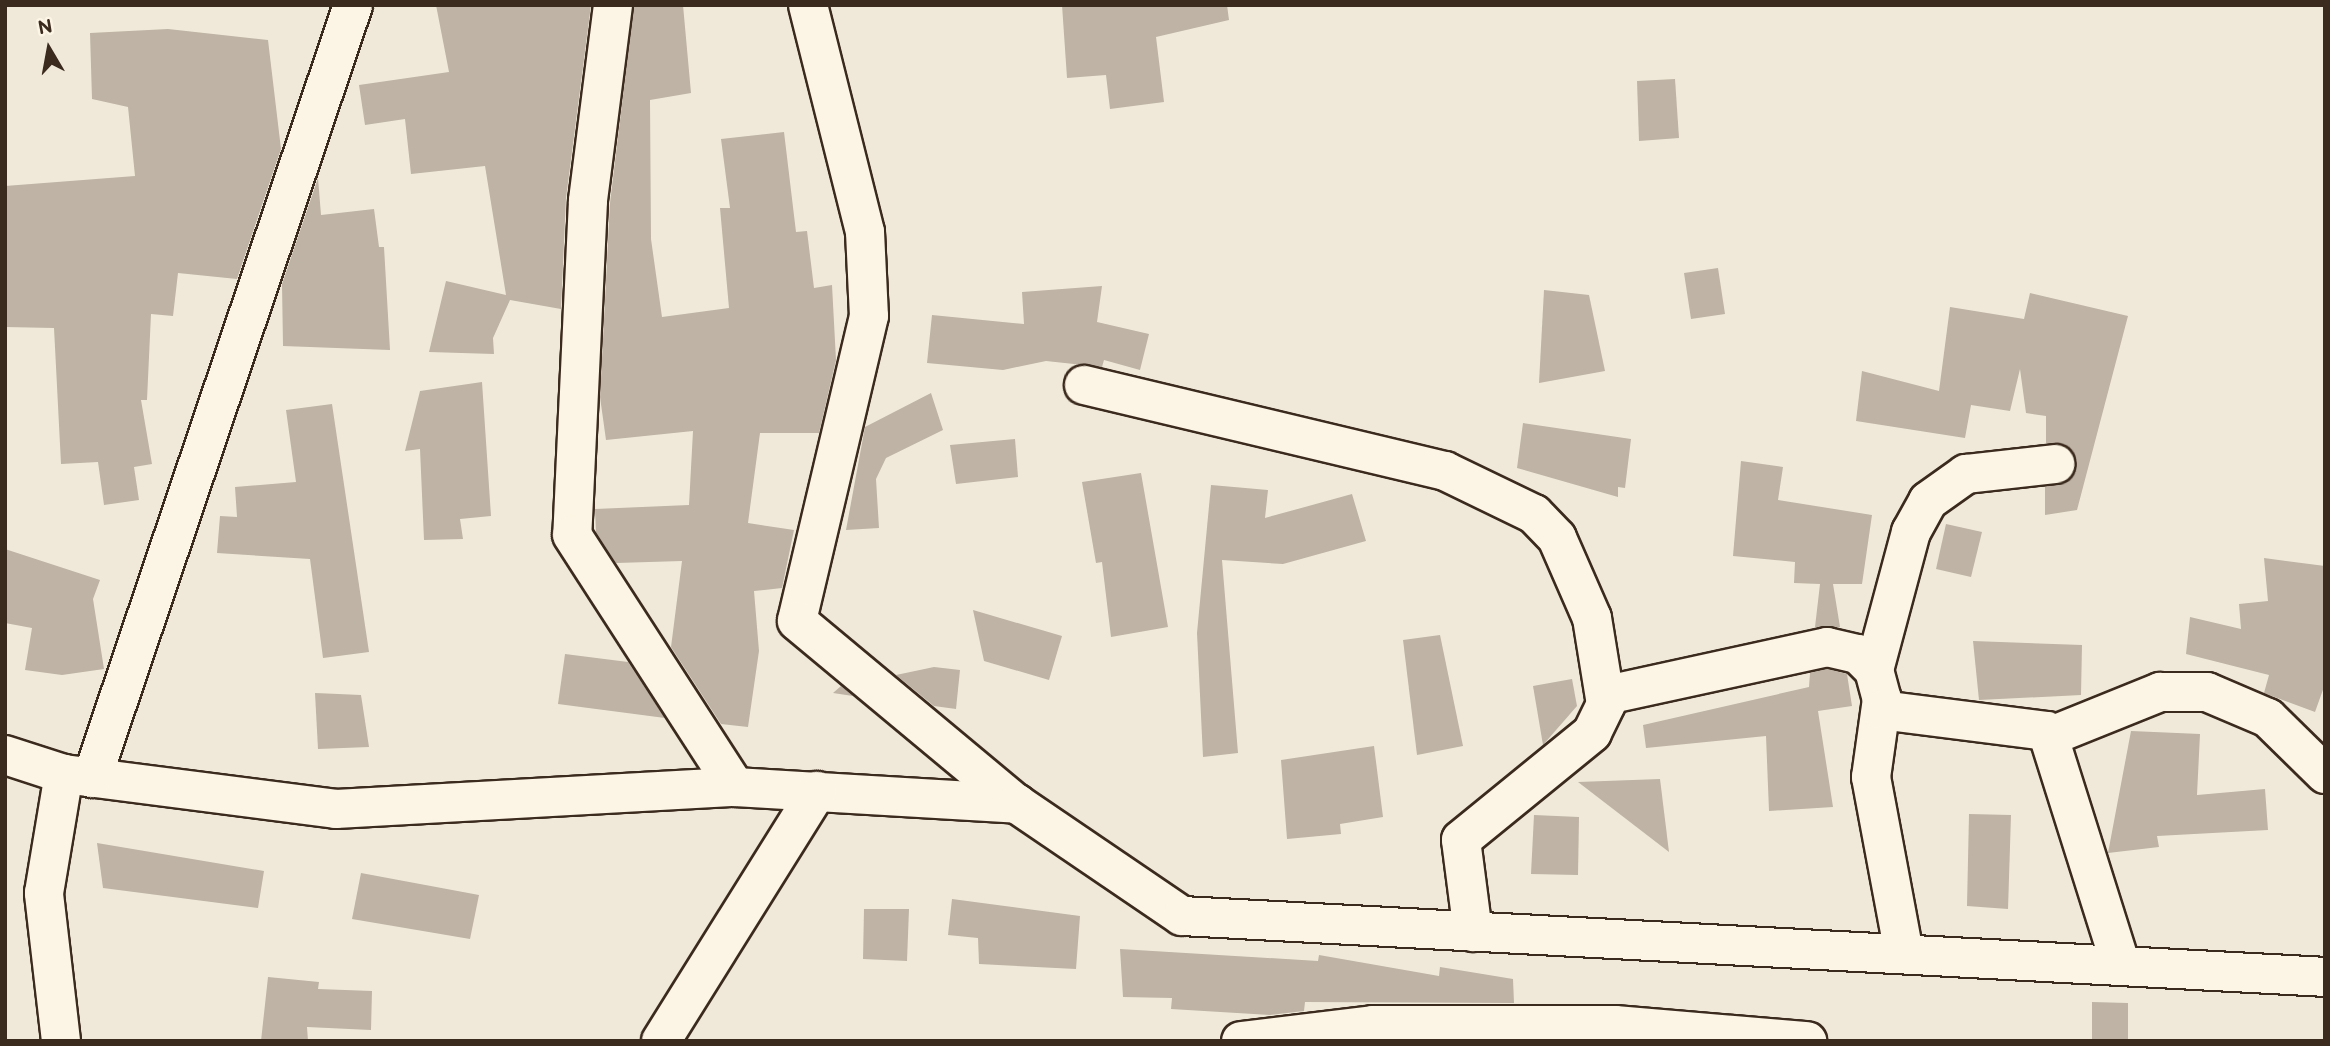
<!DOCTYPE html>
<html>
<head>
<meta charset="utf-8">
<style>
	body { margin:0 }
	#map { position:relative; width:2330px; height:1046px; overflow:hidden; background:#f0e9d9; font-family:"Balsamiq Sans",sans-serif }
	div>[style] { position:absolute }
	.building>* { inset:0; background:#beb3a4 }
	.roads { filter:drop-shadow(2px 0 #3b2a1e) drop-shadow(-2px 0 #3b2a1e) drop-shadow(0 2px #3b2a1e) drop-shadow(0 -2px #3b2a1e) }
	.minor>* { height:38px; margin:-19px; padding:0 19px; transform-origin:19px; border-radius:19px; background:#fcf5e5 }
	span { translate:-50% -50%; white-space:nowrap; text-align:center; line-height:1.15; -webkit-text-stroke:7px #fcf5e5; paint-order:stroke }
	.frame { position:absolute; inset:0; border:7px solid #3b2a1e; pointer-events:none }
	.north { position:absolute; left:14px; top:14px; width:70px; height:70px; -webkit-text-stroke:5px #fcf5e5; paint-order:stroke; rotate:350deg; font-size:19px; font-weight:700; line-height:28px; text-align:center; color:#3b2a1e }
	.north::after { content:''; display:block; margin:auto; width:24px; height:32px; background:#3b2a1e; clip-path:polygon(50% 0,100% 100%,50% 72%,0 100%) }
</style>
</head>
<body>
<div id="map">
	<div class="building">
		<i style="clip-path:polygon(436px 5px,591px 5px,566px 198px,561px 309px,510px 300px,493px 338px,494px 354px,429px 352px,446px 281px,506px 295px,485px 166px,411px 174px,405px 119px,365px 125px,359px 85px,449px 72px)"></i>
		<i style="clip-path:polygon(634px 5px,683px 5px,691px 93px,650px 100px,651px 239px,662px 317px,729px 308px,720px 208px,730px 208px,721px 139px,784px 132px,796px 232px,807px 231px,814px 288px,832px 285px,836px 360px,819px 433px,760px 433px,748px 523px,794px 530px,782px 588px,754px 591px,759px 651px,748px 727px,721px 724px,671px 647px,682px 561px,616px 563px,596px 532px,595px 509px,689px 505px,693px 431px,606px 440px,600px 397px,610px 203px)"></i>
		<i style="clip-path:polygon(1062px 5px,1227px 5px,1229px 20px,1156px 37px,1164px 102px,1110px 109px,1106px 75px,1067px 78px)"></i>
		<i style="clip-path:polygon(168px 29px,268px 40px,281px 149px,237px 279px,178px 273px,173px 316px,151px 314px,147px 400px,141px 400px,152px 464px,134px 467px,139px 500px,104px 505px,98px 462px,61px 464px,54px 328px,5px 327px,5px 186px,135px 176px,128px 107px,92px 99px,90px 33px)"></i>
		<i style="clip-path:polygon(1675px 79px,1679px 138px,1639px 141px,1637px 81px)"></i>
		<i style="clip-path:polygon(318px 178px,321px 215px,374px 209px,379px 247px,384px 247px,390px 350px,283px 346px,282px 284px)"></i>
		<i style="clip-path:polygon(1718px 268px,1725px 314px,1691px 319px,1684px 273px)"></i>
		<i style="clip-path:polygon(1102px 286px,1097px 322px,1149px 334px,1140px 370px,1104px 360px,1102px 367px,1046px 361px,1003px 370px,927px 363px,932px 315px,1024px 324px,1022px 292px)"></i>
		<i style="clip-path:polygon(1544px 290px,1589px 295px,1605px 371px,1539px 383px)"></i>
		<i style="clip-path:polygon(2030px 293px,2128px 316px,2077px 510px,2045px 515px,2045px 487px,2068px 481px,2077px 461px,2064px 444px,2046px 443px,2046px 416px,2026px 413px,2020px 369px,2010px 411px,1971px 405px,1965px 438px,1856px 421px,1862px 371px,1939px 391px,1950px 307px,2024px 319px)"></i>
		<i style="clip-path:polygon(482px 382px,491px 516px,460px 519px,463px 539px,424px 540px,420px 449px,405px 451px,420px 391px)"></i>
		<i style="clip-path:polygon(931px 393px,943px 430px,886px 458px,876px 479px,879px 528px,846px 530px,865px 427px)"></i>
		<i style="clip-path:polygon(332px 404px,369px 652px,323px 658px,310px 559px,217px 553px,220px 516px,237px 517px,235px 487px,296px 482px,286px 410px)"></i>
		<i style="clip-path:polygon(1523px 423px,1631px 439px,1625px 488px,1618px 487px,1618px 497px,1517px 468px)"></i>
		<i style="clip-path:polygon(1015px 439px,1018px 477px,956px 484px,950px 445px)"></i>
		<i style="clip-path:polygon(1741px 461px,1783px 467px,1778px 500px,1872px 515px,1862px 584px,1833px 584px,1840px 627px,1815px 627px,1820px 584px,1794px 583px,1795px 562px,1733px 556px)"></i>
		<i style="clip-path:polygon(1141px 473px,1168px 627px,1111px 637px,1102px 562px,1096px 563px,1082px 482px)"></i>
		<i style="clip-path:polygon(1211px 485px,1268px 490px,1265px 518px,1352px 494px,1366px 541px,1283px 564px,1222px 560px,1238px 753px,1203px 757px,1197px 633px)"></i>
		<i style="clip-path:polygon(1946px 524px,1982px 532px,1971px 577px,1936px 569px)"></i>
		<i style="clip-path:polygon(5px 549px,100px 580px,93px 599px,104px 669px,62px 675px,25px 670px,32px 628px,5px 623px)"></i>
		<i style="clip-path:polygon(2264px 558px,2325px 566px,2325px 684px,2315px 712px,2264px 693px,2269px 675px,2186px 654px,2190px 617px,2241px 629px,2239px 604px,2268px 601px)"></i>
		<i style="clip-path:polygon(973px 610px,1062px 636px,1049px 680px,984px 661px)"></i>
		<i style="clip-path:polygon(1440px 635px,1463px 746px,1417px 755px,1403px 640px)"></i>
		<i style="clip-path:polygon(1973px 641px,2082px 645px,2081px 695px,1979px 700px)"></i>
		<i style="clip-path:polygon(565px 654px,628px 662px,665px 718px,558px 704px)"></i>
		<i style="clip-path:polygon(934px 667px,960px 670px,956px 709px,934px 706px,896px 675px)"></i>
		<i style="clip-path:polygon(1827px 669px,1847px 674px,1852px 706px,1818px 711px,1833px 807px,1769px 811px,1766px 736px,1646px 748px,1643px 725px,1809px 687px,1810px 673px)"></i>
		<i style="clip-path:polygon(1572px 679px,1577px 706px,1543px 745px,1533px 686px)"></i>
		<i style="clip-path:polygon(841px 686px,853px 696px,833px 693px)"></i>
		<i style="clip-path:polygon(315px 693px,361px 695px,369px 747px,318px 749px)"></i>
		<i style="clip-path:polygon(2131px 731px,2200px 734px,2197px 795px,2265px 789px,2268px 830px,2157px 836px,2159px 847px,2108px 853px)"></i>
		<i style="clip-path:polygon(1374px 746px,1383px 817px,1340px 824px,1341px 834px,1287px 839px,1281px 760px)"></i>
		<i style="clip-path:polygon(1660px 779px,1669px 852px,1578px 782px)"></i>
		<i style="clip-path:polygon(1969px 814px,2011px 815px,2008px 909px,1967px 906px)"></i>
		<i style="clip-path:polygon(1534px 815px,1579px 817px,1578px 875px,1531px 874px)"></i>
		<i style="clip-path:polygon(97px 843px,264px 871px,258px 908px,103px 888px)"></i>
		<i style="clip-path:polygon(361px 873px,479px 895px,470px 939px,352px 919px)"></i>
		<i style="clip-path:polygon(952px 899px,1080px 916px,1076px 969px,979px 964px,978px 938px,948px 935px)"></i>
		<i style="clip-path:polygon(864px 909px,909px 909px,907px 961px,863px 959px)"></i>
		<i style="clip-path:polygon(1120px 949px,1318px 961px,1319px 955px,1439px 976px,1440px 967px,1513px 979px,1514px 1003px,1305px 1002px,1304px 1011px,1270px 1015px,1171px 1009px,1172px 998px,1123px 997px)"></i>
		<i style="clip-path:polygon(268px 977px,319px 982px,318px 989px,372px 991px,371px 1030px,307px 1027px,308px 1041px,261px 1041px)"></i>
		<i style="clip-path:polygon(2092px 1002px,2128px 1003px,2128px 1041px,2092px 1041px)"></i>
	</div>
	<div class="roads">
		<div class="minor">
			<i style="left:613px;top:5px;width:198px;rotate:97.3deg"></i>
			<i style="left:588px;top:201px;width:334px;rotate:92.7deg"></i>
			<i style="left:572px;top:535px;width:300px;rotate:57.1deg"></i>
			<i style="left:808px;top:5px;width:234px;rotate:75.9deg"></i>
			<i style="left:865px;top:232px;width:84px;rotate:87.3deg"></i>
			<i style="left:869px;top:316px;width:313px;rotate:103.3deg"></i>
			<i style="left:797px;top:621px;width:286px;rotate:39.8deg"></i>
			<i style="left:1084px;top:385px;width:371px;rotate:13.4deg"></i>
			<i style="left:1445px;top:471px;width:99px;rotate:25.8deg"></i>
			<i style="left:1534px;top:514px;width:33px;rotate:46deg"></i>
			<i style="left:1557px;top:538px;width:87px;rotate:66.4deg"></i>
			<i style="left:1592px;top:618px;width:87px;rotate:80.8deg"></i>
			<i style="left:1606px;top:704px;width:32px;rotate:116deg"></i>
			<i style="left:1592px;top:733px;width:169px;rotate:140.8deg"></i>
			<i style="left:1461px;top:840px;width:93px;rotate:82.6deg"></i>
			<i style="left:1874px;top:670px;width:143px;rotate:-75deg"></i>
			<i style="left:1911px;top:532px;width:35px;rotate:-61deg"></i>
			<i style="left:1928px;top:501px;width:47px;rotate:-35.4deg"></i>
			<i style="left:1966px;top:474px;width:90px;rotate:-6.4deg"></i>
			<i style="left:1607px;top:695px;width:225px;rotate:-12.3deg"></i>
			<i style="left:1827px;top:647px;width:32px;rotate:13deg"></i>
			<i style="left:1858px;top:654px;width:23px;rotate:45deg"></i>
			<i style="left:1874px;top:670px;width:30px;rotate:75deg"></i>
			<i style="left:1882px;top:699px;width:79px;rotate:98deg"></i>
			<i style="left:1871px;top:777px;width:180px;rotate:79.4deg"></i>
			<i style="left:1881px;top:710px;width:167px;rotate:7.2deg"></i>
			<i style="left:2047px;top:731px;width:246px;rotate:72.5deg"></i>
			<i style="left:2051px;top:736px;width:118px;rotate:-22deg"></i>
			<i style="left:2160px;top:692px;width:47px"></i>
			<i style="left:2207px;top:692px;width:66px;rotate:23.1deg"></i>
			<i style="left:2268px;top:718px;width:80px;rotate:44.5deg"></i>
			<i style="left:5px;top:755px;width:62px;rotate:17.9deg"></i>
			<i style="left:64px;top:774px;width:274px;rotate:7.3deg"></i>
			<i style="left:336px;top:809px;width:400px;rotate:-3.2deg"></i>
			<i style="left:735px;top:787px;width:283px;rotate:3.4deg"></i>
			<i style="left:1017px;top:804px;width:199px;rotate:34.2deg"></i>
			<i style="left:1182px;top:916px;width:1145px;rotate:3.05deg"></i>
			<i style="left:92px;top:778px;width:816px;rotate:-71.34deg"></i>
			<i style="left:61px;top:1041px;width:149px;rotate:-96.6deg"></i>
			<i style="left:44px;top:893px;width:121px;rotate:-80.5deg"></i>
			<i style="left:661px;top:1041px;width:295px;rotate:-58deg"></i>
			<i style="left:1241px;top:1041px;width:133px;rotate:-6.9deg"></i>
			<i style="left:1373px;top:1025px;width:242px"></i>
			<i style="left:1615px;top:1025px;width:193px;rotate:4.8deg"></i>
		</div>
	</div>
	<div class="frame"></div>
	<div class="north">N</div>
</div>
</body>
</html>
